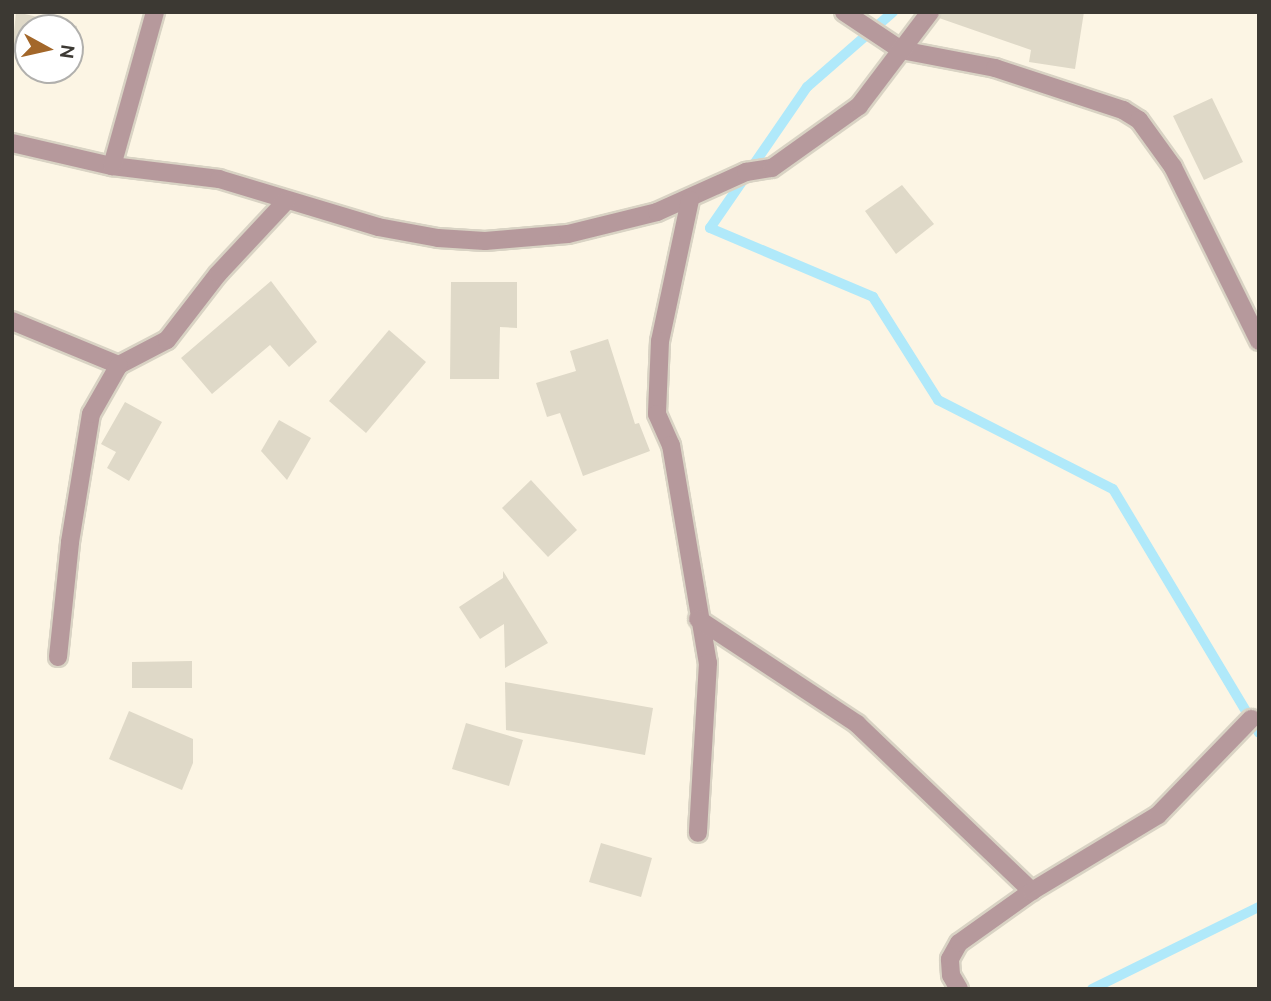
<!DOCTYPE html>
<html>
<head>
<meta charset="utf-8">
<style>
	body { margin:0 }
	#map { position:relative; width:1271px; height:1001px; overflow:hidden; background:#fcf5e4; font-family:Ubuntu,sans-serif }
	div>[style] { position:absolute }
	.stream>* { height:10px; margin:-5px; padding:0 5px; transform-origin:5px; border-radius:5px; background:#b0e9fa }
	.building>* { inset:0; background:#dfd9c8 }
	.roads { filter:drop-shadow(2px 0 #d9d3c4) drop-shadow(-2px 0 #d9d3c4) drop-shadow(0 2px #d9d3c4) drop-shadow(0 -2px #d9d3c4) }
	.street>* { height:18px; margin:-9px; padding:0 9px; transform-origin:9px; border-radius:9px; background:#b6999c }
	span { translate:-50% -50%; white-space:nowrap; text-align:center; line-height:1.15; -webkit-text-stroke:6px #fff; paint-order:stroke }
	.frame { position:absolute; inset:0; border:14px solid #3c3933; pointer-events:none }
	.north { position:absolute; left:14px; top:14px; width:70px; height:70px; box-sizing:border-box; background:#fff; border:2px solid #b1b0ad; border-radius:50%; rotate:98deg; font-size:19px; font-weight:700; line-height:28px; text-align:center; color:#3c3933 }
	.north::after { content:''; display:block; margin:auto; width:24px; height:32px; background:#a3672a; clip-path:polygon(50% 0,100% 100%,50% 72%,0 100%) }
</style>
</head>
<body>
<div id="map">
	<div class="stream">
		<i style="left:893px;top:12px;width:114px;rotate:138.9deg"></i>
		<i style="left:807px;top:87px;width:171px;rotate:124.5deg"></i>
		<i style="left:710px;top:228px;width:177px;rotate:22.9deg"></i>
		<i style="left:873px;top:297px;width:122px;rotate:57.7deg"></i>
		<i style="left:938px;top:400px;width:196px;rotate:27deg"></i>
		<i style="left:1113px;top:489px;width:284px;rotate:59.1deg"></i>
		<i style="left:1092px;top:989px;width:186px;rotate:-26.2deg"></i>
	</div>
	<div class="building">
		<i style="clip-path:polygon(16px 12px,77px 26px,70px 54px,70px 28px,28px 28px,28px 56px,12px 52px)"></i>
		<i style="clip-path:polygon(941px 12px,1084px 12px,1075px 69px,1029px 62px,1031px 50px,939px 18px)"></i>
		<i style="clip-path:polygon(1212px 98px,1243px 162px,1204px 180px,1173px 116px)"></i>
		<i style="clip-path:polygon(902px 185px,934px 224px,896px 254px,865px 211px)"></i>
		<i style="clip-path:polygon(271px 281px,317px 342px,289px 367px,270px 345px,212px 394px,181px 358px)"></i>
		<i style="clip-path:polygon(451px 282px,517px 282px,517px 328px,500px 327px,499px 379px,450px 379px)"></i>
		<i style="clip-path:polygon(389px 330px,426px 362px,366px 433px,329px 401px)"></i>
		<i style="clip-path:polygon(608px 339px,635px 424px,639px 423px,650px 451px,583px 476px,560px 413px,547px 417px,536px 383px,576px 371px,570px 351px)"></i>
		<i style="clip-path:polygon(125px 402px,162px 422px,129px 481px,107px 468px,116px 452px,101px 444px)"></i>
		<i style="clip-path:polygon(279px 420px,311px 438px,287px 480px,261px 451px)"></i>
		<i style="clip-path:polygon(531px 480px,577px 530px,548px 557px,502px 508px)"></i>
		<i style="clip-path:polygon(503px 571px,548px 643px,505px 668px,504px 624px,480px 639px,459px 607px,503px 578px)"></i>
		<i style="clip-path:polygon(192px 661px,192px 688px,132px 688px,132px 662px)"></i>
		<i style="clip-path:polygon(505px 682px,653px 708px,645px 755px,506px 730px)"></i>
		<i style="clip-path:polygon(129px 711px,193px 739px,193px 763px,182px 790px,109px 759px)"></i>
		<i style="clip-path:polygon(466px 723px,523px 740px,509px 786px,452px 769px)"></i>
		<i style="clip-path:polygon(601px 843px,652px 858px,641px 897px,589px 882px)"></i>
	</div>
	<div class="roads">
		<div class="street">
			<i style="left:844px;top:12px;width:69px;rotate:33.7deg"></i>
			<i style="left:901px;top:50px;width:96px;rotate:10.8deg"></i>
			<i style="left:995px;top:68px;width:135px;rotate:18.2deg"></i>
			<i style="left:1123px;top:110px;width:19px;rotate:32deg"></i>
			<i style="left:1139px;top:120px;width:58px;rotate:54.1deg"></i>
			<i style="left:1173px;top:167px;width:194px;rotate:63.7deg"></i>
			<i style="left:12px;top:143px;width:103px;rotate:13deg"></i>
			<i style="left:112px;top:166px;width:108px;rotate:6.9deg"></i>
			<i style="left:219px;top:179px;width:166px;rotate:16.8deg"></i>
			<i style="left:378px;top:227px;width:61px;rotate:10.4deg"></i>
			<i style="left:438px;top:238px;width:47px;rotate:3.7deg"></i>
			<i style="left:485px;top:241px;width:83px;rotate:-4.8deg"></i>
			<i style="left:568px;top:234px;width:92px;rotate:-13.9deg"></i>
			<i style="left:657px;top:212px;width:98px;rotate:-24.2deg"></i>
			<i style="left:746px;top:172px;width:26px;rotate:-9deg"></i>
			<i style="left:772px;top:168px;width:107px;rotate:-35.5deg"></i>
			<i style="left:859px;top:106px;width:118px;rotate:-52.9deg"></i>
			<i style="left:112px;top:166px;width:160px;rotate:-74.4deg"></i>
			<i style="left:690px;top:200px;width:144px;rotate:102deg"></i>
			<i style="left:660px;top:341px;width:73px;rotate:92.4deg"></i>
			<i style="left:657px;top:414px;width:34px;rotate:66deg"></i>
			<i style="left:671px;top:445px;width:221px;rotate:80.4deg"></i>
			<i style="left:708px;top:663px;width:170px;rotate:93.4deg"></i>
			<i style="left:12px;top:321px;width:116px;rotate:22.4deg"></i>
			<i style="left:119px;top:365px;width:54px;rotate:-27.5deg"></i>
			<i style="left:167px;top:340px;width:83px;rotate:-52.3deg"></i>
			<i style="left:218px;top:274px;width:100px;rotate:-47deg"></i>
			<i style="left:698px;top:619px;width:191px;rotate:33.4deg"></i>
			<i style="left:857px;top:724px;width:242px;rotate:43.7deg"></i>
			<i style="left:58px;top:657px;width:116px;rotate:-84deg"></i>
			<i style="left:70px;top:542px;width:130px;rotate:-80.7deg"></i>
			<i style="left:91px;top:414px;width:56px;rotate:-60.3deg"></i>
			<i style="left:959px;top:989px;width:16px;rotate:-120deg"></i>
			<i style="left:951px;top:975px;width:16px;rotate:-94deg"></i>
			<i style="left:950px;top:959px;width:18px;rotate:-61deg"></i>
			<i style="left:959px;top:943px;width:90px;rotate:-35.5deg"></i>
			<i style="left:1032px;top:891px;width:147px;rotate:-31.1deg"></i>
			<i style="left:1158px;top:815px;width:134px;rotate:-45.9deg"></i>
		</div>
	</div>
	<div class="frame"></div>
	<div class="north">N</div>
</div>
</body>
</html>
